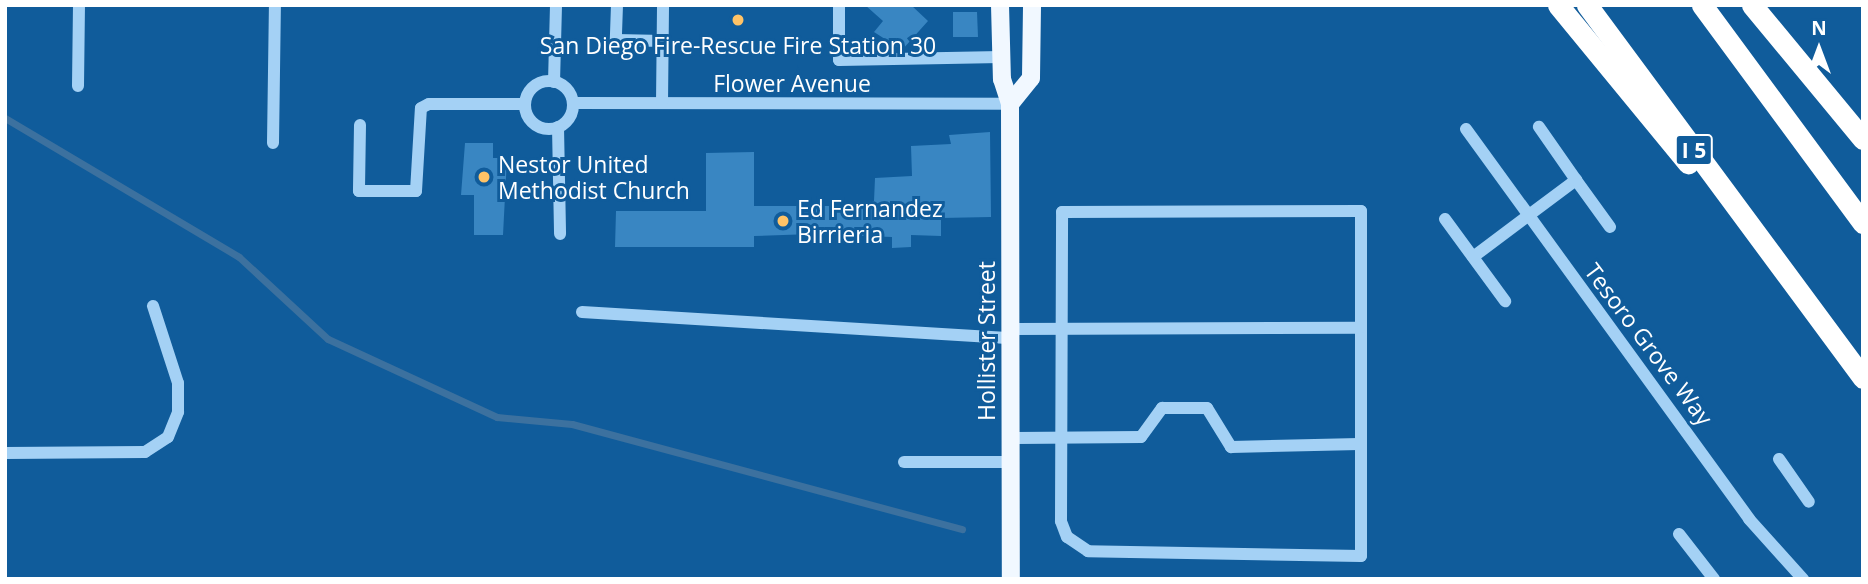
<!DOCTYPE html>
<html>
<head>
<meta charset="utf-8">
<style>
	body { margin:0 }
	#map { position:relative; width:1868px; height:584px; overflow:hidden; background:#105c9b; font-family:"Open Sans",sans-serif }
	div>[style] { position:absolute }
	.stream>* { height:7px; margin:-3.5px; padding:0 3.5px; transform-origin:3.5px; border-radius:3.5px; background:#3c719f }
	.building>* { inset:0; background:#3986c2 }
	.minor>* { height:12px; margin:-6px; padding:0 6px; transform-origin:6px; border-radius:6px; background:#a4d1f5 }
	.minor>.ring { margin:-6px; padding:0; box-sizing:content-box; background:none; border:12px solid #a4d1f5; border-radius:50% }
	.major>* { height:18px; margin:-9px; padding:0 9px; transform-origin:9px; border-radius:9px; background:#f1f8ff }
	.highway>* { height:21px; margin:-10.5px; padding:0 10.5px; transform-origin:10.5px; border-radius:10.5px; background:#fff }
	.dots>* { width:19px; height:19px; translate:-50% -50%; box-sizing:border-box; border:4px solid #105c9b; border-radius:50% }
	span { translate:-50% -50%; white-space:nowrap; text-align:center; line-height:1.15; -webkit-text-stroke:6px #105c9b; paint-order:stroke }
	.shield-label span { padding:2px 5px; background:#105c9b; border:2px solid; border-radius:5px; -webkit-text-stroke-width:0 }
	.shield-label { font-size:21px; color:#fff; font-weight:700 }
	.poi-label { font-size:23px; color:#fff }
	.left { translate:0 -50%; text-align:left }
	.street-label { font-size:23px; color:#fff }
	.frame { position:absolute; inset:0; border:7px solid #fff; pointer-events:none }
	.north { position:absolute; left:1784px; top:14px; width:70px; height:70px; -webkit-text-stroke:5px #105c9b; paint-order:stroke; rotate:0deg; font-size:19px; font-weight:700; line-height:28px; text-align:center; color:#fff }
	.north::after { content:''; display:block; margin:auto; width:24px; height:32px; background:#fff; clip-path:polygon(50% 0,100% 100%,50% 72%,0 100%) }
</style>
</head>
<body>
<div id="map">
	<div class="stream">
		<i style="left:5px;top:118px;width:272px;rotate:30.7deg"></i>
		<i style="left:239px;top:257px;width:121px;rotate:42.7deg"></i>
		<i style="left:328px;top:339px;width:186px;rotate:24.8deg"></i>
		<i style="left:497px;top:417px;width:75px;rotate:5.3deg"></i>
		<i style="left:572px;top:424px;width:404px;rotate:15.1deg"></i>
	</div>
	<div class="building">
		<i style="clip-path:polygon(865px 5px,911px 5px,928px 21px,902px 50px,874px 32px,883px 21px)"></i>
		<i style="clip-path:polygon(953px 12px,977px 12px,978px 37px,953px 37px)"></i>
		<i style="clip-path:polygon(990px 132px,991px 217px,941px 218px,941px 236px,911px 235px,911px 247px,892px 248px,892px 237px,812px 234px,754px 236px,754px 247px,615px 247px,616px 211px,706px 211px,706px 153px,754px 152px,754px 206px,834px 206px,874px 201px,875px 178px,912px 176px,911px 146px,951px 144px,949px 135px)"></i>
		<i style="clip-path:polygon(465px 143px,493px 143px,493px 158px,507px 158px,503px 235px,474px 235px,474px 195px,461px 195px)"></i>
	</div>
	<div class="minor">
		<i style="left:617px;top:5px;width:35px;rotate:92deg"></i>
		<i style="left:616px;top:40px;width:47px;rotate:1.2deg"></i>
		<i style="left:839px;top:5px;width:55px;rotate:90deg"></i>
		<i style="left:839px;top:60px;width:162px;rotate:-1.1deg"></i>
		<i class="ring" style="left:525px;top:81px;width:36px;height:36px"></i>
		<i style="left:554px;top:82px;width:77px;rotate:-88.5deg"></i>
		<i style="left:78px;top:86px;width:81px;rotate:-89.3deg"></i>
		<i style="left:573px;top:103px;width:437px;rotate:0.1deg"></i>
		<i style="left:662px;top:103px;width:98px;rotate:-89.4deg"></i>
		<i style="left:360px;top:125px;width:66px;rotate:90.9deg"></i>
		<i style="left:359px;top:191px;width:57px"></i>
		<i style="left:416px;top:191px;width:83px;rotate:-86.6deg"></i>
		<i style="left:421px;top:108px;width:9px;rotate:-27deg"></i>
		<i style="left:429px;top:104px;width:96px"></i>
		<i style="left:558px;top:127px;width:107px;rotate:88.9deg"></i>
		<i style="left:1466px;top:129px;width:482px;rotate:54deg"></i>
		<i style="left:1749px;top:519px;width:81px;rotate:48deg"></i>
		<i style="left:273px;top:143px;width:138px;rotate:-89.2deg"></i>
		<i style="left:1576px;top:180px;width:58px;rotate:54.1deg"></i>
		<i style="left:1361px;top:211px;width:345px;rotate:90deg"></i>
		<i style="left:1361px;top:556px;width:273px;rotate:-179deg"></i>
		<i style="left:1088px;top:551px;width:25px;rotate:-146deg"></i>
		<i style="left:1067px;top:537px;width:17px;rotate:-111deg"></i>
		<i style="left:1061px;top:521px;width:309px;rotate:-89.8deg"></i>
		<i style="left:1062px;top:212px;width:299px;rotate:-0.2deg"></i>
		<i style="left:1445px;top:219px;width:102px;rotate:53.8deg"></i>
		<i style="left:1473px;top:257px;width:129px;rotate:-36.8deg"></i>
		<i style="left:1576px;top:180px;width:65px;rotate:-124.9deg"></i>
		<i style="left:582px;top:312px;width:430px;rotate:3.5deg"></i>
		<i style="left:1010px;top:329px;width:349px;rotate:-0.2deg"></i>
		<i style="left:1011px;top:438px;width:130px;rotate:-0.4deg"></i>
		<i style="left:1141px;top:437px;width:36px;rotate:-54deg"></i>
		<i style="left:1162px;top:408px;width:45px"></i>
		<i style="left:1207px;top:408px;width:46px;rotate:58.4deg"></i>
		<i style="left:1231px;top:447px;width:128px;rotate:-1.3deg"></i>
		<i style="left:5px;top:453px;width:140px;rotate:-0.4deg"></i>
		<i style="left:145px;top:452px;width:27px;rotate:-33deg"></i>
		<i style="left:168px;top:437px;width:27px;rotate:-68deg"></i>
		<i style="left:178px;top:412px;width:29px;rotate:-90deg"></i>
		<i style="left:178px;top:383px;width:81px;rotate:-108deg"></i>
		<i style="left:1779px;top:459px;width:52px;rotate:55.1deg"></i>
		<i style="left:904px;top:462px;width:107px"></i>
		<i style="left:1679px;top:534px;width:57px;rotate:52.1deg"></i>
	</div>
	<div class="major">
		<i style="left:1000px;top:5px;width:74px;rotate:88.5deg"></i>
		<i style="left:1002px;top:79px;width:26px;rotate:72deg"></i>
		<i style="left:1010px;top:104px;width:475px;rotate:89.9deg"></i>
		<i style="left:1010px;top:104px;width:33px;rotate:-51deg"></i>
		<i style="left:1031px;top:78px;width:73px;rotate:-89.2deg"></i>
	</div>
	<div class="highway">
		<i style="left:1558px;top:5px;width:205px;rotate:50.6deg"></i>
		<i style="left:1587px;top:5px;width:464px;rotate:53.5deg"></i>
		<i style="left:1702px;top:5px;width:271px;rotate:53.6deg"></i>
		<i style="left:1752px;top:5px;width:174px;rotate:50.4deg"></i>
	</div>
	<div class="dots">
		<i style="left:738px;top:20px;background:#ffc367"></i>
		<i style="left:484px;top:177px;background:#ffc367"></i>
		<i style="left:783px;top:221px;background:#ffc367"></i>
	</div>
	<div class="shield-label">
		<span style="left:1694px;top:150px">I 5</span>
	</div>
	<div class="poi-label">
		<span style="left:738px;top:45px">San Diego Fire-Rescue Fire Station 30</span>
		<span class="left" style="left:498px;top:177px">Nestor United<br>Methodist Church</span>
		<span class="left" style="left:797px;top:221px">Ed Fernandez<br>Birrieria</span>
	</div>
	<div class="street-label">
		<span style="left:792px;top:83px">Flower Avenue</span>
		<span style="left:986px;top:341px;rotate:-90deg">Hollister Street</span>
		<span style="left:1649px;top:344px;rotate:53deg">Tesoro Grove Way</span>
	</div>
	<div class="frame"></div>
	<div class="north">N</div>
</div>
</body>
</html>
